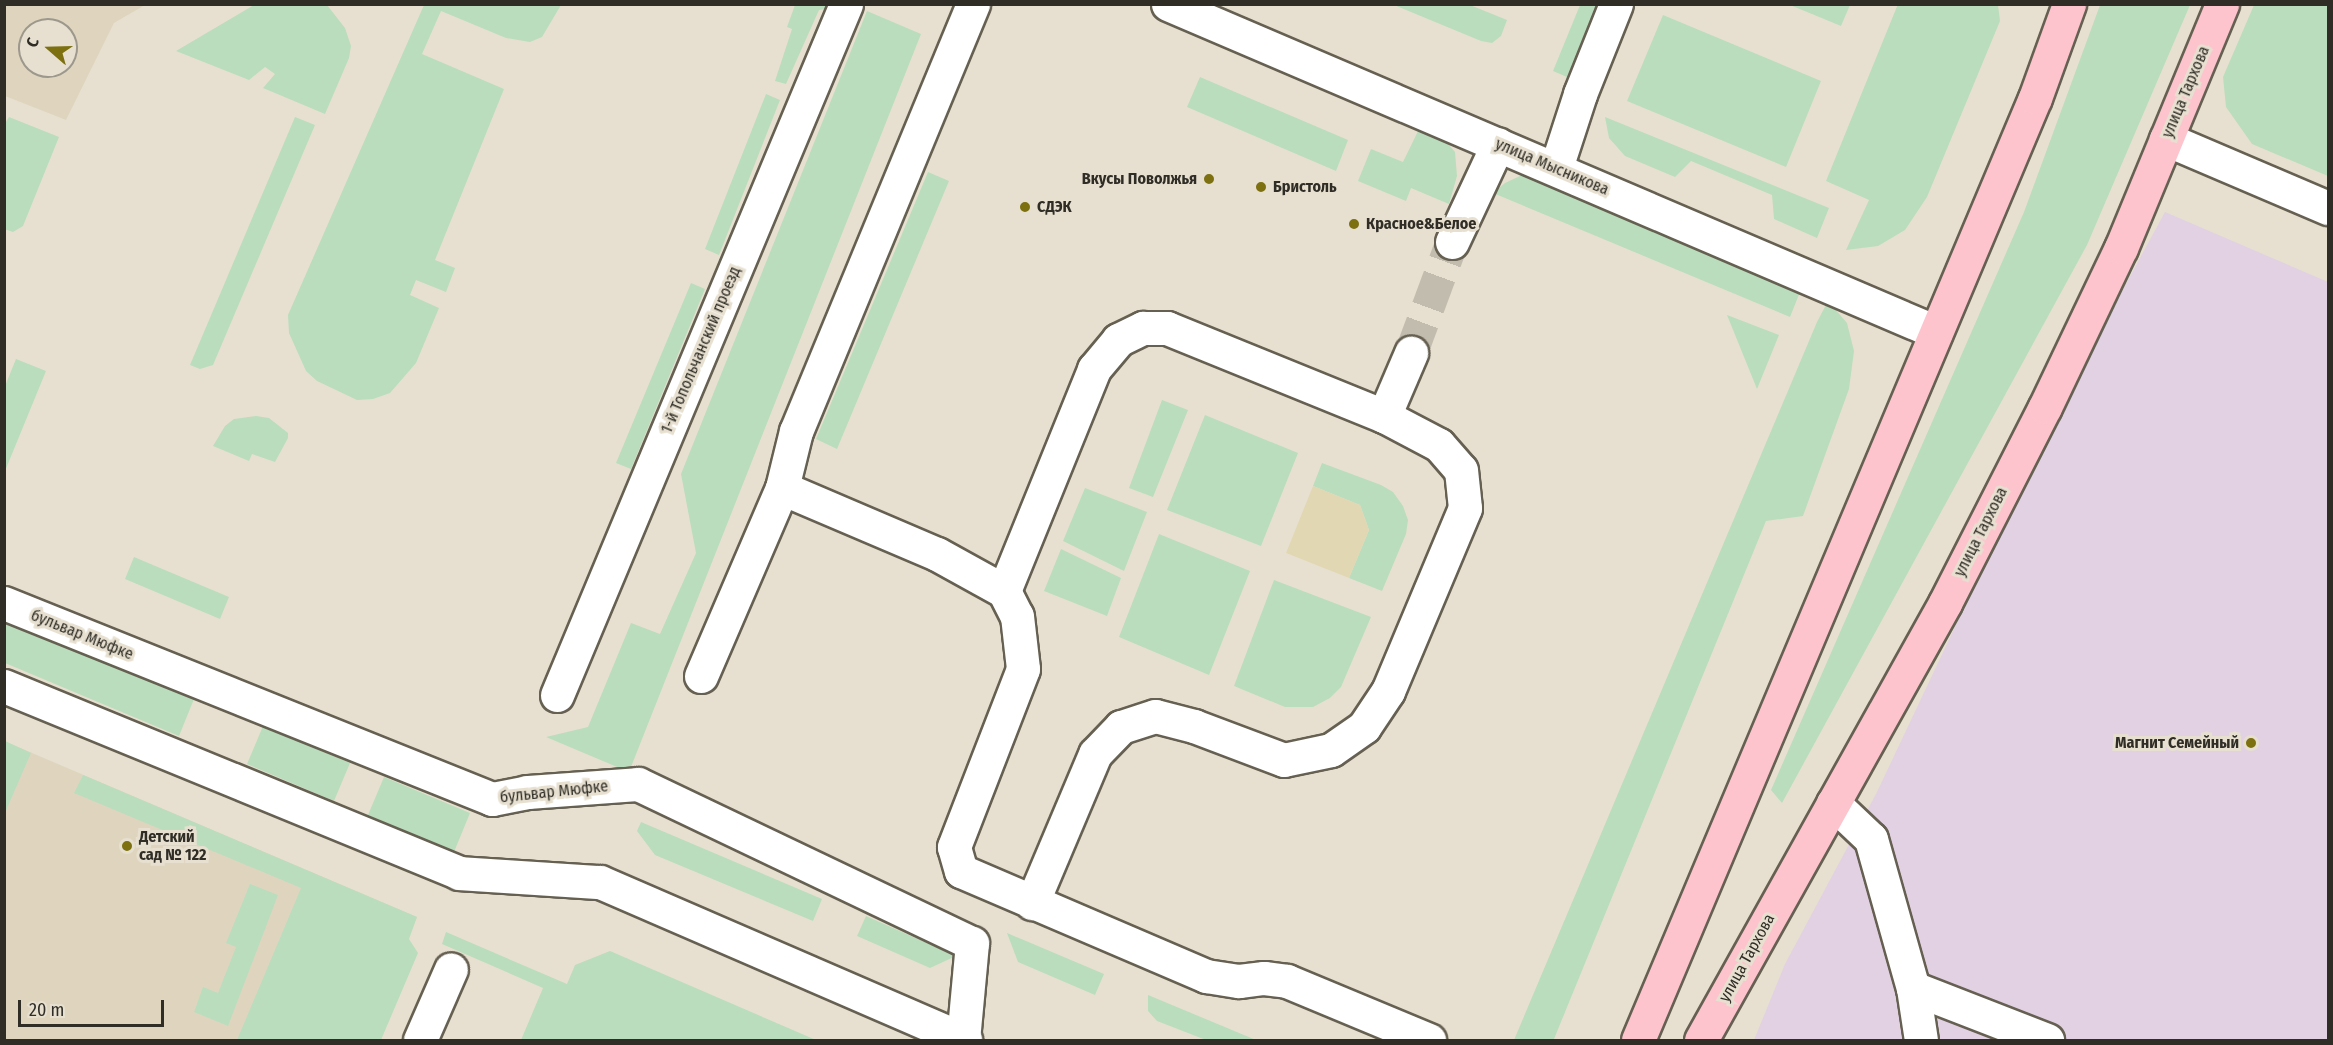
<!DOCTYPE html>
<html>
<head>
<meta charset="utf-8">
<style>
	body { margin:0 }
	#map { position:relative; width:2333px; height:1045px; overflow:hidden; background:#e7e0d0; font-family:"Fira Sans Condensed",sans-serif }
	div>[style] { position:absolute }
	.commercial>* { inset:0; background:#e1d1e3 }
	.built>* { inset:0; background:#dfd5be }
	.green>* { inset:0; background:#baddbd }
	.sand>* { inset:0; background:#e1d7b3 }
	.minor-tunnel>* { height:33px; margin-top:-16.5px; transform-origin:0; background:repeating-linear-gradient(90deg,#c2bcae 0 33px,transparent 0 49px) }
	.roads { filter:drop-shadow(2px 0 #666052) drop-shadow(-2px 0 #666052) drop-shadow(0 2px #666052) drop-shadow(0 -2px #666052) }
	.minor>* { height:33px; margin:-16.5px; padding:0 16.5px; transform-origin:16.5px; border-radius:16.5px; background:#fff }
	.major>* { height:33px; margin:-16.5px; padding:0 16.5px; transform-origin:16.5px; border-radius:16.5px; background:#fdc4cd }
	.dots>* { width:16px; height:16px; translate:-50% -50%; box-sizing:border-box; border:3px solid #e7e0d0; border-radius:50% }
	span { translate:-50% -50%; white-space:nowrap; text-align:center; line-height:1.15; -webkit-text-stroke:6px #e7e0d0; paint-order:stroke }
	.street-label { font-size:16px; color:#2f2d26 }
	.poi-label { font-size:16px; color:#2f2d26; font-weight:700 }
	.right { translate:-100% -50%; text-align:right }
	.left { translate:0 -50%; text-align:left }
	.frame { position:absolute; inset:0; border:6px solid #2f2d26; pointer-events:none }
	.north { position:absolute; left:18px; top:18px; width:60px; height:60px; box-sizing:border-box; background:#e7e0d0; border:2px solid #9d988c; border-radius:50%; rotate:290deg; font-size:16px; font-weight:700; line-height:24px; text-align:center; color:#2f2d26 }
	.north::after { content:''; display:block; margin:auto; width:21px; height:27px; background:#7c7010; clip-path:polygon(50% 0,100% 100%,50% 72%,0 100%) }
	.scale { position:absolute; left:18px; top:1000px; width:146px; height:27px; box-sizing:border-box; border:3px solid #2f2d26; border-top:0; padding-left:8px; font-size:18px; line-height:21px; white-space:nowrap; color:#2f2d26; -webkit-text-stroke:4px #e7e0d0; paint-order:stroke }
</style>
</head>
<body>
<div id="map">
	<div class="commercial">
		<i style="clip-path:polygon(2165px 212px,2328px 282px,2328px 1040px,1754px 1040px,1785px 964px,1877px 792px,2058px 409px)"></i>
	</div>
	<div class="built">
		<i style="clip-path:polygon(evenodd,4px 5px,5px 4px,145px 5px,114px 23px,66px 120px,5px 96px,4px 5px,30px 30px,66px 30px,66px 66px,30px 66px,30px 30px)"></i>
		<i style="clip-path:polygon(4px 741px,417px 917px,366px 1040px,5px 1040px)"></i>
	</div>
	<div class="green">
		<i style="clip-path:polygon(1898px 4px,1998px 5px,2000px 21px,1927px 197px,1905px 230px,1878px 246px,1846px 250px,1869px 200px,1826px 181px)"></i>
		<i style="clip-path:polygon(254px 5px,327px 5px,345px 28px,351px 46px,349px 58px,325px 114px,263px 88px,275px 74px,265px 67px,249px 80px,176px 51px)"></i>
		<i style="clip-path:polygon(424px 5px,561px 5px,542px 37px,530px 42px,506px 38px,441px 11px,422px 54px,504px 89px,435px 260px,455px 268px,446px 292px,416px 280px,410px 295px,439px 308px,416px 363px,390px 393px,373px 399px,357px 400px,317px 381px,306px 371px,289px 333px,288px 315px)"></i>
		<i style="clip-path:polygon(795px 5px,828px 5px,826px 9px,819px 10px,786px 84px,775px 81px,792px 29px,787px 27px)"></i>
		<i style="clip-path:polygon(1394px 5px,1470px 5px,1507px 20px,1501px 36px,1492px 43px,1481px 41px)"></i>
		<i style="clip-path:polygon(1580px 5px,1600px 5px,1567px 77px,1553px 71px)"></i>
		<i style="clip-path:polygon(1790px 5px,1850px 4px,1850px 5px,1841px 26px)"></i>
		<i style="clip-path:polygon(2100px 5px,2190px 5px,2087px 245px,1782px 803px,1771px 790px,2024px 212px)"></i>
		<i style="clip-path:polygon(2254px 5px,2328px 5px,2328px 176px,2252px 144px,2226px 107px,2223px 77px)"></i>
		<i style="clip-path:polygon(867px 11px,921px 34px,629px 772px,546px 737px,588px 727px,631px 623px,660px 634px,696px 553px,681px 474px)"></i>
		<i style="clip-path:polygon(1663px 15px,1821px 81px,1786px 167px,1627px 101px)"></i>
		<i style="clip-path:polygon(1200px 77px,1348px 140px,1336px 171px,1187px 107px)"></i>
		<i style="clip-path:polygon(766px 94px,780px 100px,719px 255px,705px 249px)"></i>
		<i style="clip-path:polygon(9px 117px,59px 137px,23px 226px,13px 232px,4px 229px,4px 125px)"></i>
		<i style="clip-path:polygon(295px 117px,315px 125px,213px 365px,200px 369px,190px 365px)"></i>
		<i style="clip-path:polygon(1605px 117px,1829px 208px,1817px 238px,1774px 219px,1772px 195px,1691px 161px,1675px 177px,1625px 156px,1609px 138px)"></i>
		<i style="clip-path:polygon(1420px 127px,1444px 139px,1455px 152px,1457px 176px,1449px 204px,1411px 188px,1406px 201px,1358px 181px,1371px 149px,1403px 162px)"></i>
		<i style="clip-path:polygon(928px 172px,949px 181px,837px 449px,816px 439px)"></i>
		<i style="clip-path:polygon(1520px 176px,1543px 176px,1802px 287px,1790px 317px,1493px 193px,1505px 183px)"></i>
		<i style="clip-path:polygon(691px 283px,705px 289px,631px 469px,616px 463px)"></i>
		<i style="clip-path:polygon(1828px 301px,1847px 323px,1854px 351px,1849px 389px,1803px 516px,1766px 521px,1554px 1039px,1514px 1040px,1817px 322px)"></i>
		<i style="clip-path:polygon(1727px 315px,1779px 335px,1757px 389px)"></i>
		<i style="clip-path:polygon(16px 359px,46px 371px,5px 471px,5px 386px)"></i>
		<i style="clip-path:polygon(1162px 400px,1188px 410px,1153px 497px,1129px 488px)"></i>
		<i style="clip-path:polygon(1205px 415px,1298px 453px,1261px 546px,1167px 510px)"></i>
		<i style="clip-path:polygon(256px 416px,269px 418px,288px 433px,288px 438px,275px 462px,252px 454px,249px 461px,213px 446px,225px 426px,234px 419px)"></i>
		<i style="clip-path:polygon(1322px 463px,1381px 485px,1393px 492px,1403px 506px,1408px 520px,1406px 534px,1382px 591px,1349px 578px,1369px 530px,1360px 505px,1313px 486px)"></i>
		<i style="clip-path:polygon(1085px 488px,1147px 512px,1124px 571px,1063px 541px)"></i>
		<i style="clip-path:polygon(1159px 534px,1250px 571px,1209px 675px,1119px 637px)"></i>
		<i style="clip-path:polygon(1061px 549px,1121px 578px,1107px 616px,1044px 591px)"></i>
		<i style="clip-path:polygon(134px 557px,229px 597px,220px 619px,125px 579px)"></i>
		<i style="clip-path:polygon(1274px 580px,1371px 617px,1341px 687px,1330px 698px,1313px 707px,1285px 707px,1234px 686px)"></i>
		<i style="clip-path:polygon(4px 619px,194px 699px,179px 736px,5px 663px)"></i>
		<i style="clip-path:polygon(263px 726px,350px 763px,334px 801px,247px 764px)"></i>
		<i style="clip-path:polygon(5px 741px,31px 753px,5px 813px)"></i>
		<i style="clip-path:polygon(83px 775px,417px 917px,409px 939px,418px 953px,381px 1040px,237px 1040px,301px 888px,74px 793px)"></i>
		<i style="clip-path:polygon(384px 777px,470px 813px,454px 852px,368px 815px)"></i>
		<i style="clip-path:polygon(641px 822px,822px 899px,813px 921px,655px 855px,637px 831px)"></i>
		<i style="clip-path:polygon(250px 884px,278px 895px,228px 1026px,194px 1012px,203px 987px,218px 993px,236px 947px,226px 943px)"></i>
		<i style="clip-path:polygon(866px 916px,956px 956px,930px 968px,857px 936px)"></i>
		<i style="clip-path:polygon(446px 932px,567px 984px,575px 965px,610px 951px,816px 1040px,521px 1040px,543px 988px,442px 944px)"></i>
		<i style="clip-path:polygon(1007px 933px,1104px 974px,1095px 995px,1018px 962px)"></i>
		<i style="clip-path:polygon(1148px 995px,1256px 1040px,1206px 1040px,1157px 1021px,1148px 1011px)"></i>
	</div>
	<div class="sand">
		<i style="clip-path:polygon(1313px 486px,1360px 505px,1369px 530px,1349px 578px,1286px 553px)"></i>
	</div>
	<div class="minor-tunnel">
		<i style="left:1411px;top:353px;width:118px;rotate:-69.7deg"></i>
	</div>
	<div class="roads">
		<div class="minor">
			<i style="left:973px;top:4px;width:462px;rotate:112.5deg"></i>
			<i style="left:796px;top:431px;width:59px;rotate:103.8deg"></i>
			<i style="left:782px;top:488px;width:168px;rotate:23.1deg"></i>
			<i style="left:937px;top:554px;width:77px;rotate:28.9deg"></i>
			<i style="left:1004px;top:591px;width:28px;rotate:63deg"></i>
			<i style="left:1017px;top:616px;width:53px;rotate:83.5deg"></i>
			<i style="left:1023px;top:669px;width:191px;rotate:111.2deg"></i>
			<i style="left:954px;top:847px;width:25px;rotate:74deg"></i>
			<i style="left:961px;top:871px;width:267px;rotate:23.2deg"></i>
			<i style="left:1206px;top:976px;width:33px;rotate:9deg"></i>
			<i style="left:1239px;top:981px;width:25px;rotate:-7deg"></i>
			<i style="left:1264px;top:978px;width:23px;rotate:7deg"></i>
			<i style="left:1287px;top:981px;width:154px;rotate:22.6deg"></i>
			<i style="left:1168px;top:4px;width:835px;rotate:23.13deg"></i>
			<i style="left:2166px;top:139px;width:176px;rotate:23.1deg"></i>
			<i style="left:1556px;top:168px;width:78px;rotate:-72deg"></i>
			<i style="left:1580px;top:94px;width:97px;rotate:-68.2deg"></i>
			<i style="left:1452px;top:242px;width:108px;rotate:-64.9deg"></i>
			<i style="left:1384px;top:416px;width:69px;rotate:-66.8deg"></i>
			<i style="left:1004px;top:591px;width:240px;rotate:-67.9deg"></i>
			<i style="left:1094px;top:369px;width:38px;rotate:-50deg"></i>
			<i style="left:1118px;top:340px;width:28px;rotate:-26deg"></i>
			<i style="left:1143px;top:328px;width:24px"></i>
			<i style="left:1167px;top:328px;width:234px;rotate:22.1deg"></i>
			<i style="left:1384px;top:416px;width:62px;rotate:27.8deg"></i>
			<i style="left:1439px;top:445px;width:33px;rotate:49deg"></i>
			<i style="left:1461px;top:470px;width:38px;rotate:84deg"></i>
			<i style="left:1465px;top:508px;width:199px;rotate:112.8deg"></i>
			<i style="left:1388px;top:691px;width:43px;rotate:123.7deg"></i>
			<i style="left:1364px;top:727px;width:40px;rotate:145.1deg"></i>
			<i style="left:1331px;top:750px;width:48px;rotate:168deg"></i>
			<i style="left:1284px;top:760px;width:96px;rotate:-159.3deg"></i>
			<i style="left:1194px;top:726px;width:40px;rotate:-165.6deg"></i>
			<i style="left:1155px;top:716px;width:36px;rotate:162deg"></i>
			<i style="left:1121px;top:727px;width:37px;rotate:134deg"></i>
			<i style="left:1095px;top:754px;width:162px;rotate:112.9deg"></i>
			<i style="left:4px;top:603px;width:526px;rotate:21.88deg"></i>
			<i style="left:492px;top:799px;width:36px;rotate:-11deg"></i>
			<i style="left:527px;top:792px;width:111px;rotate:-4.1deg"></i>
			<i style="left:638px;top:784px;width:370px;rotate:25.5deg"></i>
			<i style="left:972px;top:943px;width:97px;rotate:95.3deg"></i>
			<i style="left:701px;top:676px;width:205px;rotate:-66.7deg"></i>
			<i style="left:4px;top:686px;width:492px;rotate:22.3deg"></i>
			<i style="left:459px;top:873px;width:141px;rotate:3.7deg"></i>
			<i style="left:600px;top:882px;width:398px;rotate:23.4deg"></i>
			<i style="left:557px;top:695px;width:749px;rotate:-67.3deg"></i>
			<i style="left:1833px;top:803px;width:52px;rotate:43.5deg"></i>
			<i style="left:1871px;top:839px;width:155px;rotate:74.3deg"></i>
			<i style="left:1913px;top:988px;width:53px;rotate:81.3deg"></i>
			<i style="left:1913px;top:988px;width:144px;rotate:21.2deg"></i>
			<i style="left:420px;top:1040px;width:77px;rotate:-66.4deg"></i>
		</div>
		<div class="major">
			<i style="left:1638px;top:1040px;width:1022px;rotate:-67.15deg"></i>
			<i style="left:2035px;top:98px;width:100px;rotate:-70.1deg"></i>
			<i style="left:1701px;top:1040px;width:501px;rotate:-60.82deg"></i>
			<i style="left:1945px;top:603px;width:220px;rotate:-63deg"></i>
			<i style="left:2045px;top:407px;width:176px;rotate:-64.5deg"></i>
			<i style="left:2121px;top:248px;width:264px;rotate:-67.5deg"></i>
		</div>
	</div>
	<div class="dots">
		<i style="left:1209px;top:179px;background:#7c7010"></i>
		<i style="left:1261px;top:187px;background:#7c7010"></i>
		<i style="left:1025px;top:207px;background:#7c7010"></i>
		<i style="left:1354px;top:224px;background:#7c7010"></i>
		<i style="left:2251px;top:743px;background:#7c7010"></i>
		<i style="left:127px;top:846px;background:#7c7010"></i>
	</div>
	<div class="street-label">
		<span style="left:2186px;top:92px;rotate:-67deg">улица Тархова</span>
		<span style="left:1552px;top:167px;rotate:23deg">улица Мысникова</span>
		<span style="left:701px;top:350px;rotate:-67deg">1-й Топольчанский проезд</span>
		<span style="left:1981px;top:532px;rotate:-63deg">улица Тархова</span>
		<span style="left:82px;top:635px;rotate:22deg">бульвар Мюфке</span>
		<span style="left:554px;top:792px;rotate:-6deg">бульвар Мюфке</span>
		<span style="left:1747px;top:958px;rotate:-61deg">улица Тархова</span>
	</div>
	<div class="poi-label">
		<span class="right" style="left:1197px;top:179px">Вкусы Поволжья</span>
		<span class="left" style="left:1273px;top:187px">Бристоль</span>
		<span class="left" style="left:1037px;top:207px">СДЭК</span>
		<span class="left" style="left:1366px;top:224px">Красное&amp;Белое</span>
		<span class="right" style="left:2239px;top:743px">Магнит Семейный</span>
		<span class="left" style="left:139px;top:846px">Детский<br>сад № 122</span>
	</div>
	<div class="frame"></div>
	<div class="north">С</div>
	<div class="scale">20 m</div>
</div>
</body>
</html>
